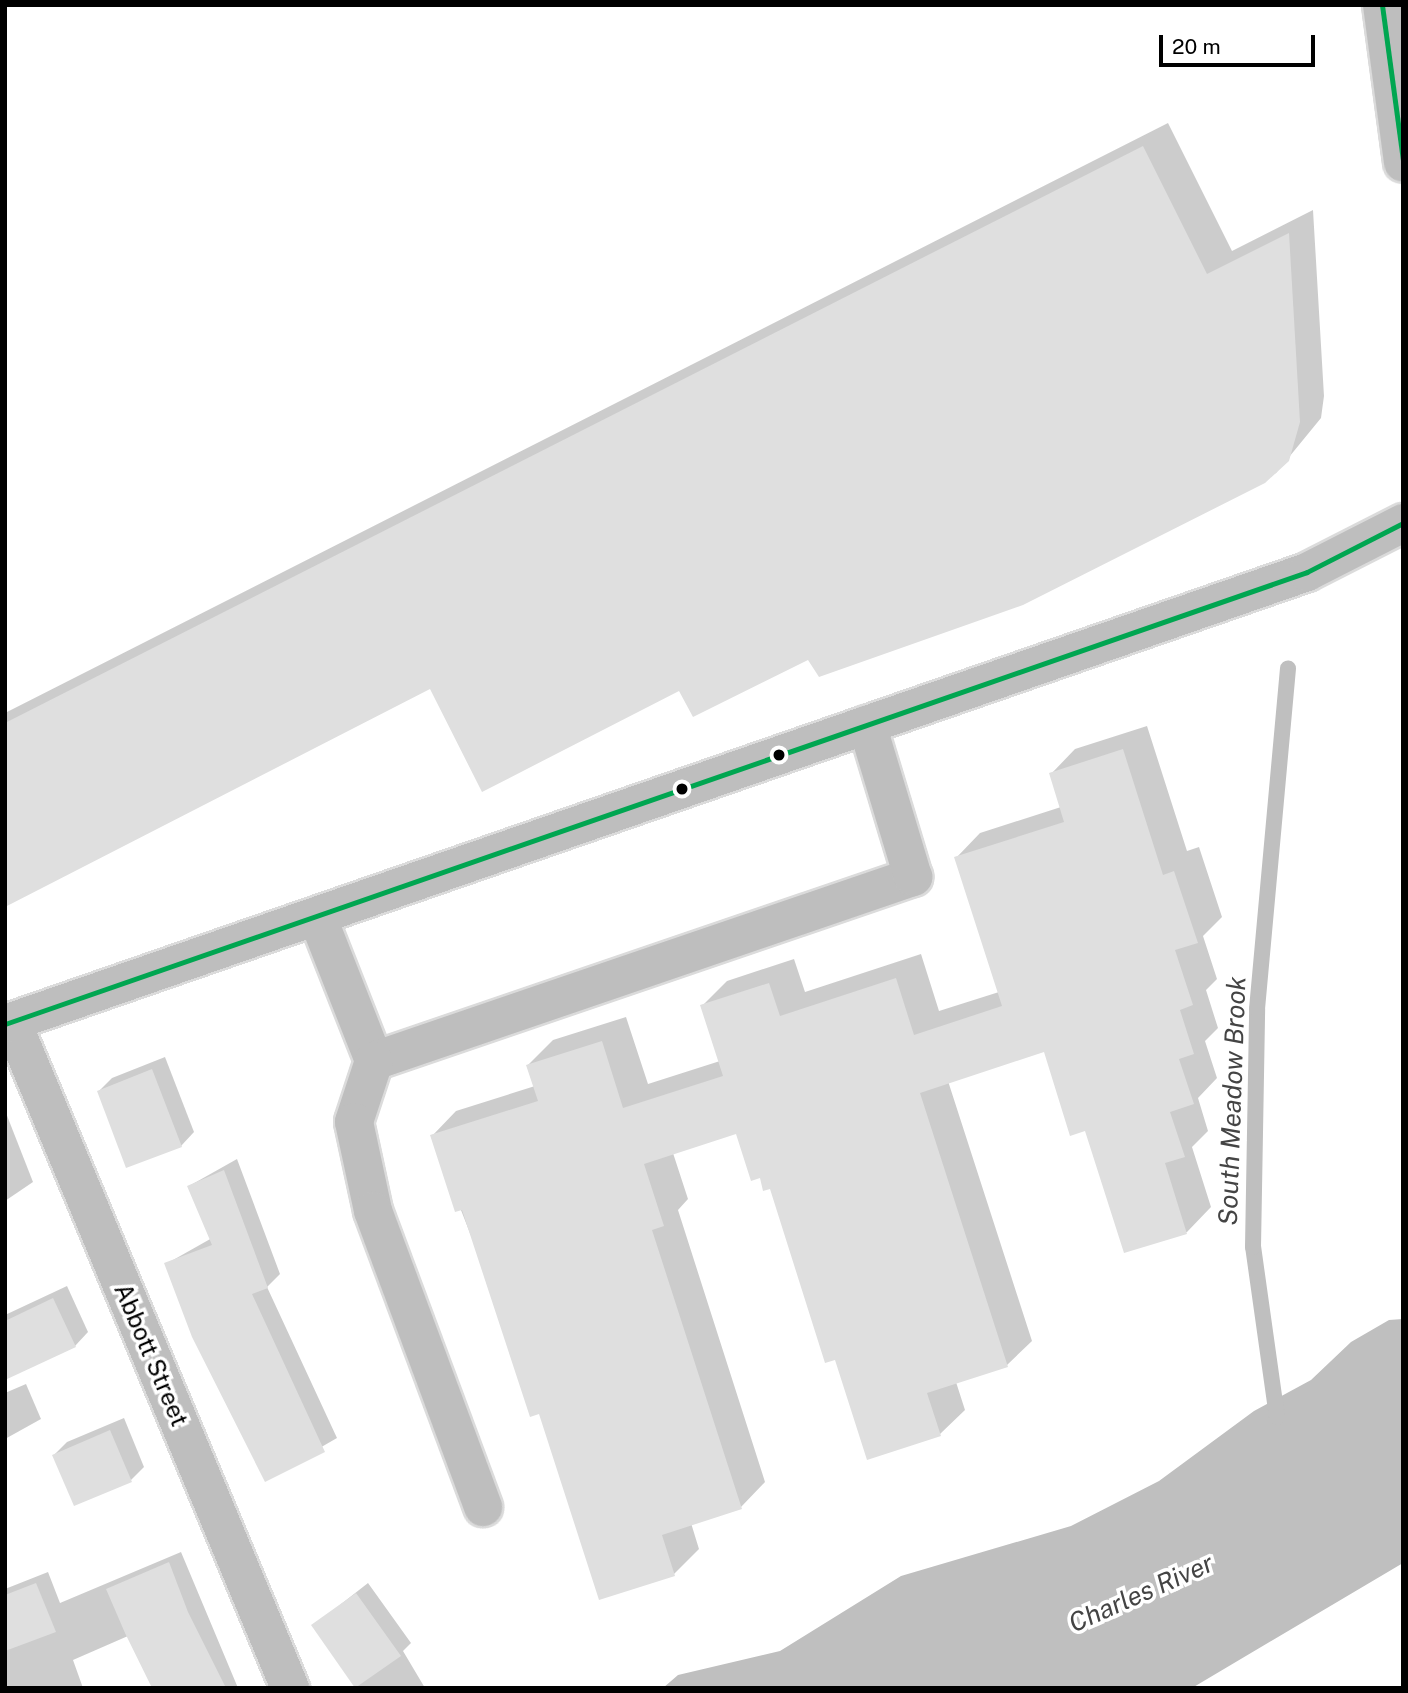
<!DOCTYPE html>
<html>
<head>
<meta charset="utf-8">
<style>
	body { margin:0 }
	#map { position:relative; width:1408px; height:1693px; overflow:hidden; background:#fff; font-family:"Public Sans",sans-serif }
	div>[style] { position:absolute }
	.water>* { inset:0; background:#bfbfbf }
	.shadow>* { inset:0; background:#0003 }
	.stream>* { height:16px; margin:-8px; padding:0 8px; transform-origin:8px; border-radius:8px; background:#bfbfbf }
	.building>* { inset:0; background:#dfdfdf }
	.roads { filter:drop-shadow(2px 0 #dbdbdb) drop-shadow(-2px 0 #dbdbdb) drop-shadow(0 2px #dbdbdb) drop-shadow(0 -2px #dbdbdb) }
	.minor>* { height:38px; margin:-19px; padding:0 19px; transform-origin:19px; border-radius:19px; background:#bebebe }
	.major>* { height:38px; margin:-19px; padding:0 19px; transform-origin:19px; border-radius:19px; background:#bebebe }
	.bus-1>* { height:5px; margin:-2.5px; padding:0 2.5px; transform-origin:2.5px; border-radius:2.5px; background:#00a651 }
	.dots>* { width:19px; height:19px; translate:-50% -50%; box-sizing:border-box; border:4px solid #fff; border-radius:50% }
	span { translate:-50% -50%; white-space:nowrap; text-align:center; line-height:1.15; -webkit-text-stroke:7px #fff; paint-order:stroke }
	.street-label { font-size:24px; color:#000 }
	.water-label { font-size:26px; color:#444; font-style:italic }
	.frame { position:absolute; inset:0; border:7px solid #000; pointer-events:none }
	.scale { position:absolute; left:1159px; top:35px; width:156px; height:32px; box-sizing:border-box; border:4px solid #000; border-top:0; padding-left:9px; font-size:21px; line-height:24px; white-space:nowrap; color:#000; -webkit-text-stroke:5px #fff; paint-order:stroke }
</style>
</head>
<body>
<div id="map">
	<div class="water">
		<i style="clip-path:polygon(1403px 1319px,1403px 1563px,1192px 1688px,663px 1688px,678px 1675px,780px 1651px,901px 1576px,1071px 1526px,1159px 1481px,1254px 1411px,1311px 1380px,1351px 1342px,1389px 1320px)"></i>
	</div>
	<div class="shadow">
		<i style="clip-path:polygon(1168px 123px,1232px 251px,1313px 210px,1324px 396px,1321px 418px,1276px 473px,1022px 604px,809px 658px,680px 689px,431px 686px,5px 905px,5px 713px)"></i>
		<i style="clip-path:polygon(1147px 726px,1187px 851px,1199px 847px,1222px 917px,1203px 936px,1217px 979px,1206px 990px,1218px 1028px,1205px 1041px,1217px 1078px,1198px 1098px,1208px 1131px,1192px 1147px,1211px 1207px,1187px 1232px,1125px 1251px,1086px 1129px,1045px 1050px,948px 1081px,1032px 1341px,1007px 1365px,956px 1382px,965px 1410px,940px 1434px,836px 1358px,771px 1187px,737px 1132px,673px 1153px,688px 1199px,678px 1210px,765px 1482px,741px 1507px,691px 1523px,699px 1549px,674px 1574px,600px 1598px,540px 1412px,432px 1136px,456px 1111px,535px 1086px,528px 1065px,553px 1040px,626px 1017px,648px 1084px,720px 1061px,702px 1006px,727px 981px,794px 959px,805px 992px,921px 954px,939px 1011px,999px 992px,956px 858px,980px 833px,1061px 807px,1051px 774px,1075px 749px)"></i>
		<i style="clip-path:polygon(165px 1057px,194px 1132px,181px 1146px,99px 1091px,112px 1078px)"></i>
		<i style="clip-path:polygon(6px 1113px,33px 1182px,5px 1201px,5px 1113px)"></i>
		<i style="clip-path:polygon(237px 1159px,280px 1274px,267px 1287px,337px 1438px,266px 1479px,166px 1264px,212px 1238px,189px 1186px)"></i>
		<i style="clip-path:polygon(67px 1286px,88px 1332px,75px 1346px,5px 1354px,5px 1315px)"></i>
		<i style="clip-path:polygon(26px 1384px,41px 1419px,5px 1439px,5px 1393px)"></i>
		<i style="clip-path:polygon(124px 1418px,144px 1467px,131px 1480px,54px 1455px,67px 1442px)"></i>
		<i style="clip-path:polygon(181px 1552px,238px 1688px,154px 1688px,128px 1636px,73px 1660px,83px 1688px,5px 1688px,5px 1589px,48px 1572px,60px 1603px)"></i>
		<i style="clip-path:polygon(368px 1583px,411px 1643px,403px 1651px,425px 1688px,358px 1688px,313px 1626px)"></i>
	</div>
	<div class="stream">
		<i style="left:1277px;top:1417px;width:172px;rotate:-98deg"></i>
		<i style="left:1253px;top:1247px;width:238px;rotate:-89deg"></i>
		<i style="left:1257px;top:1009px;width:342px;rotate:-84.8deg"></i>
	</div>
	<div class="building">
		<i style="clip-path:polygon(1143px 146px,1207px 274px,1289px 233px,1300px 422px,1289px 461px,1265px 483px,1023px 605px,819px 677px,808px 660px,693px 717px,679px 691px,482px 792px,430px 689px,5px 907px,5px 723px)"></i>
		<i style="clip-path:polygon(1123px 749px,1163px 875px,1174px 871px,1198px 943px,1175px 950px,1193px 1005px,1180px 1010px,1194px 1054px,1179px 1059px,1194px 1104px,1170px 1112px,1185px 1157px,1165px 1163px,1187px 1234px,1124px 1253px,1085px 1131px,1070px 1136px,1044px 1052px,920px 1093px,1008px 1367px,927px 1393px,941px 1436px,867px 1460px,835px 1360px,825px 1363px,770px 1189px,763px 1191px,760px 1178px,751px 1181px,736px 1134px,644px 1164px,664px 1226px,652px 1230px,742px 1509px,662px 1535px,675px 1576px,599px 1600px,539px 1414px,530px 1417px,462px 1210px,455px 1212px,430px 1135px,538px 1101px,526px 1065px,602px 1041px,623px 1108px,723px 1076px,700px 1005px,769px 983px,780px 1016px,896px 978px,914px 1035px,1002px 1006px,954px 857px,1064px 822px,1049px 773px)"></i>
		<i style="clip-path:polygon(152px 1069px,182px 1147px,126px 1168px,97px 1091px)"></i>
		<i style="clip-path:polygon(224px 1170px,268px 1288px,252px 1294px,325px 1452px,265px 1482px,192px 1337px,164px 1263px,212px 1245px,187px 1186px)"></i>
		<i style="clip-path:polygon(53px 1298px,76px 1347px,5px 1380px,5px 1321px)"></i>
		<i style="clip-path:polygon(110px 1430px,132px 1482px,74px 1506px,52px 1455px)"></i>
		<i style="clip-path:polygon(169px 1562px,188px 1612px,226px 1688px,152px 1688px,125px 1633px,106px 1589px)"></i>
		<i style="clip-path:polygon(36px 1583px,56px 1632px,5px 1651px,5px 1595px)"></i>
		<i style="clip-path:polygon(356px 1593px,401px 1656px,355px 1688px,311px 1625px)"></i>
	</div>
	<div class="roads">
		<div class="minor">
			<i style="left:317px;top:916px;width:156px;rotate:68.5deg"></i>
			<i style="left:374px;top:1061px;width:570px;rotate:-18.85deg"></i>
			<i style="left:913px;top:877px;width:159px;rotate:-106.8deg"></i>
			<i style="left:12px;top:1022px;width:722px;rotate:67.34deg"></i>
			<i style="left:5px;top:1024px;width:1378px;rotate:-19.14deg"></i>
			<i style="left:1307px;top:572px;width:108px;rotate:-27deg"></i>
			<i style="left:374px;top:1061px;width:64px;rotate:108.2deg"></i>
			<i style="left:354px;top:1122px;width:91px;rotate:77.9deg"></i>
			<i style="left:373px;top:1211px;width:316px;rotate:69.6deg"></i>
		</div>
		<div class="major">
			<i style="left:1382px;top:5px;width:159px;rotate:82.4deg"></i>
		</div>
	</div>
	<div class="bus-1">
		<i style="left:1382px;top:5px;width:157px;rotate:82.3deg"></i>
		<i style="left:5px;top:1024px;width:1378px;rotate:-19.14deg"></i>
		<i style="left:1307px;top:572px;width:108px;rotate:-27deg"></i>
	</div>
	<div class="dots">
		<i style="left:779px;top:755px;background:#000"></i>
		<i style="left:682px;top:789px;background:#000"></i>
	</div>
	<div class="street-label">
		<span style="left:151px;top:1355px;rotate:67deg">Abbott Street</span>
	</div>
	<div class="water-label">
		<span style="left:1232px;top:1101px;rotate:-88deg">South Meadow Brook</span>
		<span style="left:1141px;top:1593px;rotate:-24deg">Charles River</span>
	</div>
	<div class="frame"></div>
	<div class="scale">20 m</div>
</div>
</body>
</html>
